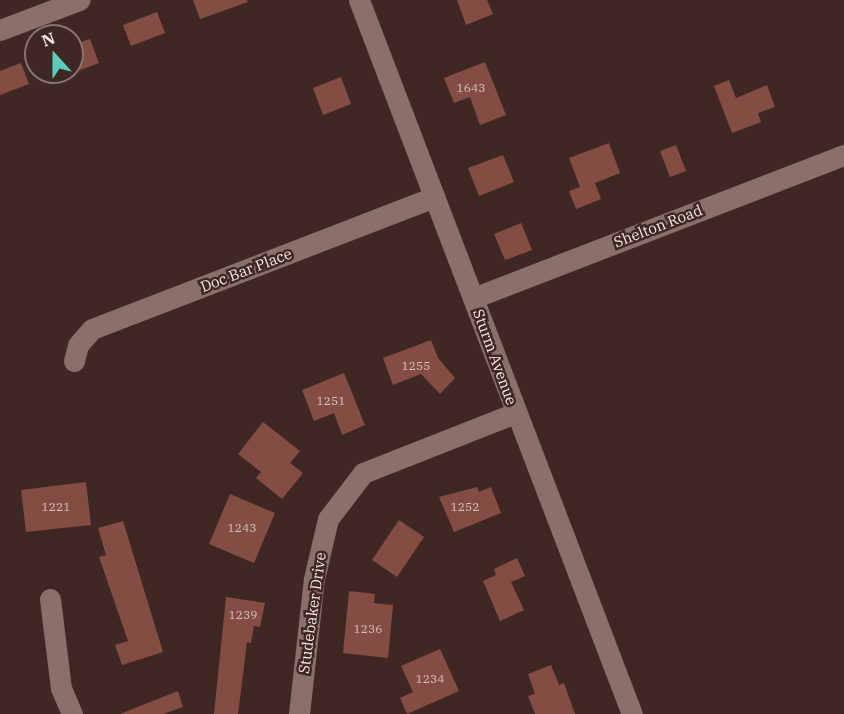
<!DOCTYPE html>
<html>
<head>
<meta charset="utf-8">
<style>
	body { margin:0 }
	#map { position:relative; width:844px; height:714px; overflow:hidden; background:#3f2824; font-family:"IBM Plex Serif",serif }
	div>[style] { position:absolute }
	.building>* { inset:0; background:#844d43 }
	.minor>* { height:21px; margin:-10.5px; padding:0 10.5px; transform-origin:10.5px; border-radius:10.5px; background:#8a6f6a }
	span { translate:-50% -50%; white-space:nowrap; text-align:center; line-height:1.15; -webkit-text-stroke:5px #3f2824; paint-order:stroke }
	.number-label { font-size:12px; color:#dac0bb }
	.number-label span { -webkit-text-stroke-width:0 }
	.street-label { font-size:15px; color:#f6e6e3 }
	.north { position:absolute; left:24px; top:24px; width:60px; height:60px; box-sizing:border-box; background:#3f2824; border:2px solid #887470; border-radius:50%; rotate:339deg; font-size:16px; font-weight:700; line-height:24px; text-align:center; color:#f6e6e3 }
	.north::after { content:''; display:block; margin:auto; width:21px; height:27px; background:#5bcebb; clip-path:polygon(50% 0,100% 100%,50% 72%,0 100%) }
</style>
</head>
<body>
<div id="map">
	<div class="building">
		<i style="clip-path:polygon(193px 0,247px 0,248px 2px,200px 19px)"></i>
		<i style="clip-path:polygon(457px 0,487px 0,493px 14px,466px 25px)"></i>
		<i style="clip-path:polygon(157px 12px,165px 33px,131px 46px,123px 25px)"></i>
		<i style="clip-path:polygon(90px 39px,99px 63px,72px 73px,72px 45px)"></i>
		<i style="clip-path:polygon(485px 62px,506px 115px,480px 125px,470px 97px,454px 103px,444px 78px)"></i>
		<i style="clip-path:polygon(21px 63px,29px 84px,0 95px,0 71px)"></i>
		<i style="clip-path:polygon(341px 77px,351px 104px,323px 115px,313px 88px)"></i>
		<i style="clip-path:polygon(729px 80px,736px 98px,767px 85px,775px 107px,758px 113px,761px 122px,732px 133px,714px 86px)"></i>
		<i style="clip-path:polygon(609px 143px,620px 173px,595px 183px,601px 199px,576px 209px,569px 191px,580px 187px,569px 158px)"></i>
		<i style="clip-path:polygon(676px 145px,686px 171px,670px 177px,660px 151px)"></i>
		<i style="clip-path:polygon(503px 155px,514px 182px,479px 196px,468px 168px)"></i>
		<i style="clip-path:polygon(521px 223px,532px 250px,505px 260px,494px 234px)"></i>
		<i style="clip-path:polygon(431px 340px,438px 358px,455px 378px,440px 394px,421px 374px,393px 385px,383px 358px)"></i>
		<i style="clip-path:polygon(344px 373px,365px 425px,342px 435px,334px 413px,314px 421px,302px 390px)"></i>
		<i style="clip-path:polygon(263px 422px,300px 451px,290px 463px,303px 473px,282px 499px,256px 478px,261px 472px,238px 454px)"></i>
		<i style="clip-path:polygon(86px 482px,91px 525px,26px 532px,21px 490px)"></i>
		<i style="clip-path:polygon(477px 487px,479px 492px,491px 487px,501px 513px,454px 532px,439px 497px)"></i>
		<i style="clip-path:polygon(230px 494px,275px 513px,254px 563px,209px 544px)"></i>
		<i style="clip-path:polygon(399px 520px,424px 537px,397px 577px,372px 560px)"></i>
		<i style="clip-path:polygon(123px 521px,163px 652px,122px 665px,115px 645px,128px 641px,99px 557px,106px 555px,98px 528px)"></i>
		<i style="clip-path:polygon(517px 558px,525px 576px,511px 582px,524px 610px,500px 621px,483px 581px,496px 575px,494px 569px)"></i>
		<i style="clip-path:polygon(349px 591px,375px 594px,374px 603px,393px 605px,388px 658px,343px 653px)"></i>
		<i style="clip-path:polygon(226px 597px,265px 603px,260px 627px,254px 626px,251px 643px,247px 642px,238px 714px,214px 714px)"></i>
		<i style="clip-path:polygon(440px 649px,459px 691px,407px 714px,400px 698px,413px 692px,401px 666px)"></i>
		<i style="clip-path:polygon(551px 665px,559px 685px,564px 683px,575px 714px,535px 714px,528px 696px,535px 694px,528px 674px)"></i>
		<i style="clip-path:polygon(178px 691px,183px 707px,163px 714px,120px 714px)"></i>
	</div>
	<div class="minor">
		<i style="left:359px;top:0;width:764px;rotate:69.08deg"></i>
		<i style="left:0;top:30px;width:85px;rotate:-20.8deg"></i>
		<i style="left:473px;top:298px;width:398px;rotate:-21.1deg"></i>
		<i style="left:74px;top:361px;width:16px;rotate:-76deg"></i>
		<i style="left:78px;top:345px;width:21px;rotate:-49deg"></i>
		<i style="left:92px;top:329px;width:367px;rotate:-21.1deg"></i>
		<i style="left:50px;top:599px;width:90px;rotate:83deg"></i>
		<i style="left:61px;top:688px;width:28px;rotate:67deg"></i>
		<i style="left:299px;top:714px;width:136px;rotate:-83.7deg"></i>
		<i style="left:314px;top:579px;width:62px;rotate:-76.9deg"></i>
		<i style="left:328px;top:519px;width:58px;rotate:-52.7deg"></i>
		<i style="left:363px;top:473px;width:163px;rotate:-21.5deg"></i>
	</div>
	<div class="number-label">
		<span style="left:471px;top:88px">1643</span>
		<span style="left:416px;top:366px">1255</span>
		<span style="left:331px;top:401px">1251</span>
		<span style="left:56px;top:507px">1221</span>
		<span style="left:465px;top:507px">1252</span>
		<span style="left:242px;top:528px">1243</span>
		<span style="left:243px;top:615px">1239</span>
		<span style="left:368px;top:629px">1236</span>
		<span style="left:430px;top:679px">1234</span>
	</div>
	<div class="street-label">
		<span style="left:658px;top:226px;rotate:-21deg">Shelton Road</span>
		<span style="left:246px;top:270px;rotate:-21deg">Doc Bar Place</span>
		<span style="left:495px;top:357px;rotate:70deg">Sturm Avenue</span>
		<span style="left:312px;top:613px;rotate:-82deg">Studebaker Drive</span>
	</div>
	<div class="north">N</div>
</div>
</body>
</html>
